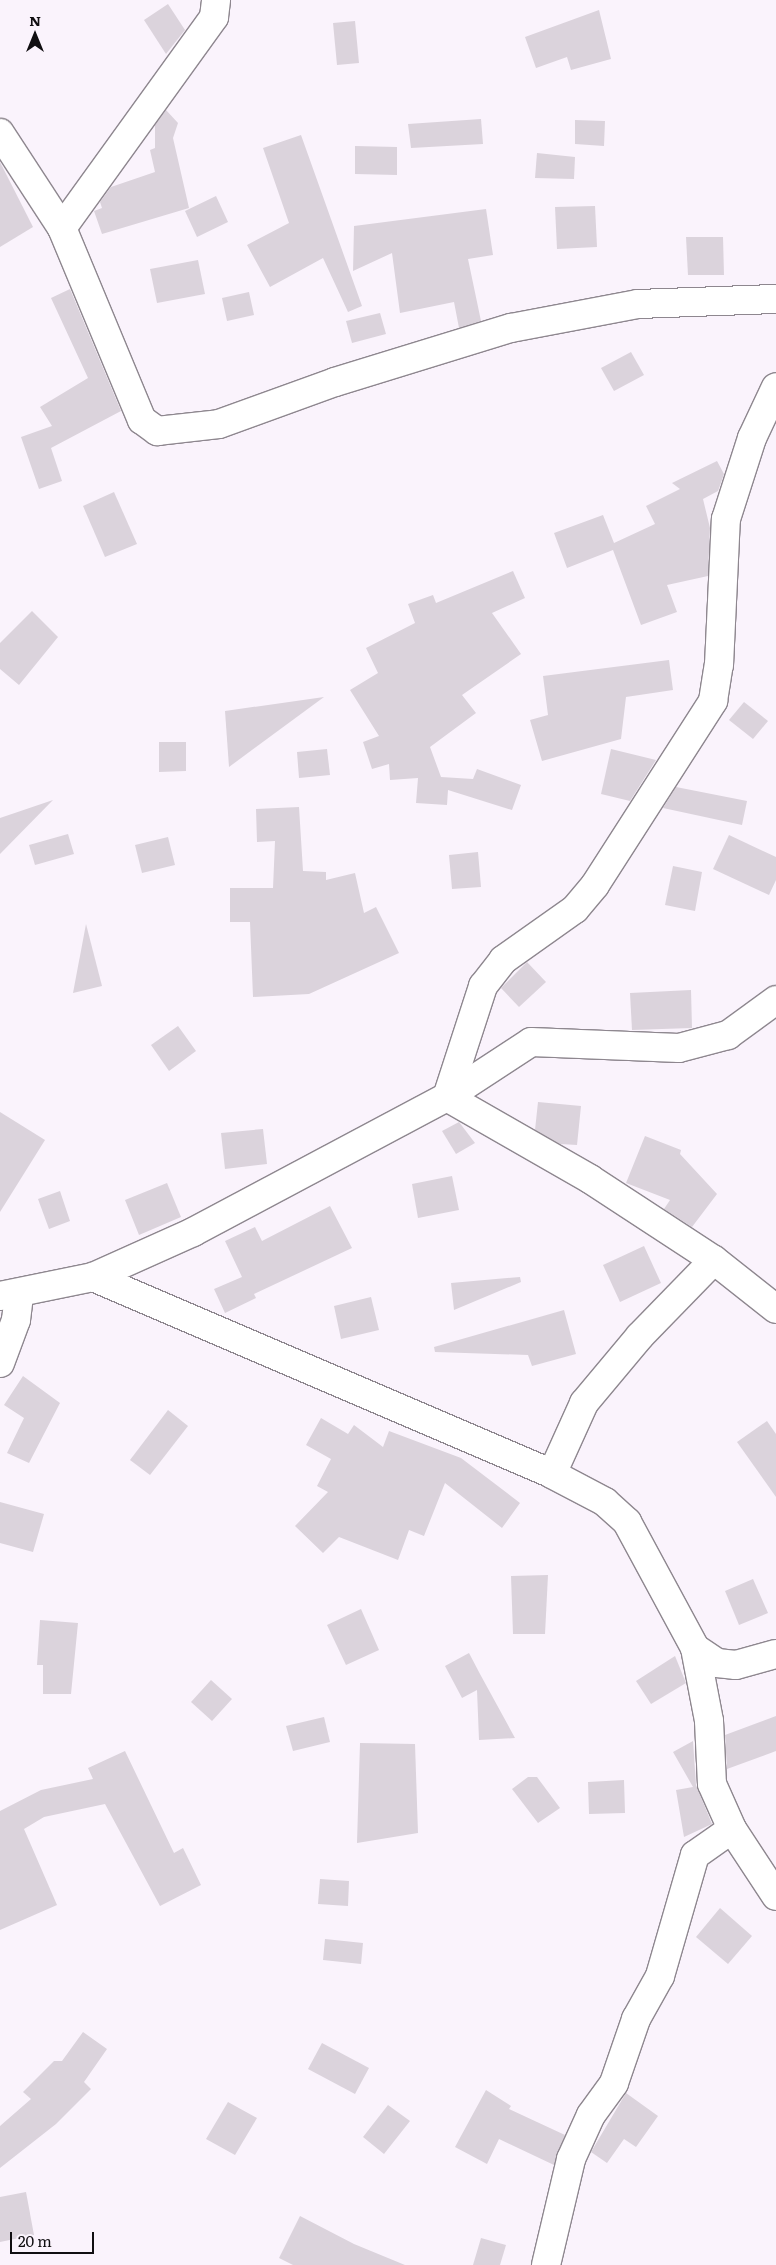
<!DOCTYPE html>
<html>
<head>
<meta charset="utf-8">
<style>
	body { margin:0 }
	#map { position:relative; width:776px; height:2265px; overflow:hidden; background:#faf3fc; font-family:Literata,serif }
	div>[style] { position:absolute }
	.building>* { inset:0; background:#dbd3dc }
	.roads { filter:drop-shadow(1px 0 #8e878f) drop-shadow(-1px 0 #8e878f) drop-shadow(0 1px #8e878f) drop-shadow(0 -1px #8e878f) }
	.minor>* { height:28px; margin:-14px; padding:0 14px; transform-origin:14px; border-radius:14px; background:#fff }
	span { translate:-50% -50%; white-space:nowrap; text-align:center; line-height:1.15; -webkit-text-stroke:4px #faf3fc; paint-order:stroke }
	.north { position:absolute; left:10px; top:10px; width:50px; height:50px; -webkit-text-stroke:4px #faf3fc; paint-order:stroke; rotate:0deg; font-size:14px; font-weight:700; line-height:20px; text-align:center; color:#100e11 }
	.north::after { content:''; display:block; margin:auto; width:18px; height:22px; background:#100e11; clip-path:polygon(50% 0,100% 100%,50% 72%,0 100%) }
	.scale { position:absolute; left:10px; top:2232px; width:84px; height:22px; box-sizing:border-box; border:2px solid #100e11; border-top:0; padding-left:6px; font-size:15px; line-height:18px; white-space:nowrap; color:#100e11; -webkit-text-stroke:4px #faf3fc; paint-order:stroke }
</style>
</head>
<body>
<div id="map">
	<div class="building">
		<i style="clip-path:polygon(168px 4px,185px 30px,166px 54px,144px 20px)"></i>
		<i style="clip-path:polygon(599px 10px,611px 59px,571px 70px,567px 57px,536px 68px,525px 37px)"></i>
		<i style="clip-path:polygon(355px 21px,359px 63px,337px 65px,333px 23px)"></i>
		<i style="clip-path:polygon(166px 110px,178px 123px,173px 138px,189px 208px,102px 234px,94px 211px,102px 208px,100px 202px,111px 187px,155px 172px,150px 150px,155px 148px,155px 125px)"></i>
		<i style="clip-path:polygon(481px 119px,483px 144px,411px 148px,408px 124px)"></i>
		<i style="clip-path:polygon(575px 120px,605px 121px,604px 146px,575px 144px)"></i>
		<i style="clip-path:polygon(301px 135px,362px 306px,348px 312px,323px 258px,270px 287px,247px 245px,289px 223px,263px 148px)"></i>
		<i style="clip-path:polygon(355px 146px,397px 147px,397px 175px,355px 174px)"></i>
		<i style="clip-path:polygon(537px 153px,575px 157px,574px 179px,535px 178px)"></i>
		<i style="clip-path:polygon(0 162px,33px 227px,0 247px)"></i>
		<i style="clip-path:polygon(216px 196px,228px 222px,197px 237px,185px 211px)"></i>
		<i style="clip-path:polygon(595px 206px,597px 247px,557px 249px,555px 207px)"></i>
		<i style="clip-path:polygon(486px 209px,493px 255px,468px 259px,481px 321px,459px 328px,454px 302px,400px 313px,392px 253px,353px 271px,354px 226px)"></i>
		<i style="clip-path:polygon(686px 237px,723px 237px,724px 275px,688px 275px)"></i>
		<i style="clip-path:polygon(198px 260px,205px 294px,157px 303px,150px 269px)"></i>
		<i style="clip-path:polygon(70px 289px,121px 411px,51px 448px,62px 481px,39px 489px,21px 437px,52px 426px,40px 407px,88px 378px,51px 298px)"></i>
		<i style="clip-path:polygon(249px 292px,254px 315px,227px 321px,222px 298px)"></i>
		<i style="clip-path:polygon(380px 313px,386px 334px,352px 343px,346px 321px)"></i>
		<i style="clip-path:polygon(631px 352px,644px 375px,614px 391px,601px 368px)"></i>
		<i style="clip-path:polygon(717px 461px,724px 474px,718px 491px,703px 499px,710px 528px,708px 576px,667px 585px,677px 612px,641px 625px,613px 550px,567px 568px,554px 533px,603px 515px,614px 543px,655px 524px,646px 506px,680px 489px,672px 483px)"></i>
		<i style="clip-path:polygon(114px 492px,137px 544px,105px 557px,83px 506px)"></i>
		<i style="clip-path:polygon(513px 571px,525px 598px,492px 613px,521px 654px,462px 695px,476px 713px,430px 747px,441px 777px,473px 779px,477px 769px,521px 785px,512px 810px,448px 790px,447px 805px,416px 803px,418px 778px,390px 780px,389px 764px,372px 769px,363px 742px,379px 736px,350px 690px,378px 673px,366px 648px,415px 623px,408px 604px,433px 595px,436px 603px)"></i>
		<i style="clip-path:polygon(32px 611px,58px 637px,19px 685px,0 669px,0 643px)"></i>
		<i style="clip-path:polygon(669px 660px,673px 690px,626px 697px,621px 739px,542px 761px,530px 720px,548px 715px,543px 676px)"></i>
		<i style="clip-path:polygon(324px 697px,229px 767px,225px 711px)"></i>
		<i style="clip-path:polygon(744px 702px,768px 721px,753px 739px,729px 720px)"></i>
		<i style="clip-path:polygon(159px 742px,186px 742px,186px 771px,159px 772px)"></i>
		<i style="clip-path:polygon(327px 749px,330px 775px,299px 778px,297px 752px)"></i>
		<i style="clip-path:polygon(611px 749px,656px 760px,630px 801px,601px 794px)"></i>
		<i style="clip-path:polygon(676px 787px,747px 801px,742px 825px,663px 808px)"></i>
		<i style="clip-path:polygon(53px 800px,0 854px,0 818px)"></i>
		<i style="clip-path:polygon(299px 807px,303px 871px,326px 872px,326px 880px,355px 873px,364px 913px,376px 907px,399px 953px,309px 994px,253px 997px,250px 922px,230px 922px,230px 888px,273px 888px,275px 841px,257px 842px,256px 809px)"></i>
		<i style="clip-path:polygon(68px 834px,74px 854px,35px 865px,29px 845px)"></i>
		<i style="clip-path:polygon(729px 835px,776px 857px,776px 880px,769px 895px,713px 869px)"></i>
		<i style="clip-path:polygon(168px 837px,175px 865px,142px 873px,135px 845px)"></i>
		<i style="clip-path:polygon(478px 852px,481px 887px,452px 889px,449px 855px)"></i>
		<i style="clip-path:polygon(673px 866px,702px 872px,695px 911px,665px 905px)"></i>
		<i style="clip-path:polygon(86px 924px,102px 986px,73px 993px)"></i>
		<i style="clip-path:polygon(527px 962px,546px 982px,519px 1007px,501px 988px)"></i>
		<i style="clip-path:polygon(691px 990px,692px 1028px,632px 1030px,630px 993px)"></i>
		<i style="clip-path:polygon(178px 1026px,196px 1051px,169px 1071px,151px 1045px)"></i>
		<i style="clip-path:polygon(538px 1102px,581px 1106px,577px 1145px,560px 1144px,535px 1130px)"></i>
		<i style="clip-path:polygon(0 1112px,45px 1140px,0 1212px)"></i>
		<i style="clip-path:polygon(459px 1122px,475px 1143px,456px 1154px,442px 1131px)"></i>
		<i style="clip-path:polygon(263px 1129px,267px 1164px,225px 1169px,221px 1133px)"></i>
		<i style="clip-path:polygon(645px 1136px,681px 1150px,680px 1154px,717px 1194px,692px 1227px,664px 1209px,670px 1200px,626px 1183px)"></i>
		<i style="clip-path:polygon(452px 1176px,459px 1210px,418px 1218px,412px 1184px)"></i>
		<i style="clip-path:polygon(167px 1183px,181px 1217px,139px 1235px,125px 1200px)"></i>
		<i style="clip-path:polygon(60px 1191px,70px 1221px,49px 1229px,38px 1199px)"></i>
		<i style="clip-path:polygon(330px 1206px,352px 1248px,254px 1294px,256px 1298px,225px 1313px,214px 1289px,242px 1277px,225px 1241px,255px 1227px,262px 1241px)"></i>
		<i style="clip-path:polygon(644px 1246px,661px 1283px,620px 1302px,603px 1265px)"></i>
		<i style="clip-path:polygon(520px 1277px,521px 1282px,454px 1310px,451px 1283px)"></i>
		<i style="clip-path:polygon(371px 1297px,379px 1330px,341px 1339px,334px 1306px)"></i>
		<i style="clip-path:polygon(564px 1310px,576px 1354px,532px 1366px,528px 1355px,435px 1352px,434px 1347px)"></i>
		<i style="clip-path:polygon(23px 1376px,60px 1403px,29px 1463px,7px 1453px,24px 1418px,4px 1405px)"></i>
		<i style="clip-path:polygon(168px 1410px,188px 1426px,150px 1475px,130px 1460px)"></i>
		<i style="clip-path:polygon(321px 1418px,348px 1434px,354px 1425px,383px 1447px,389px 1431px,461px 1458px,520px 1503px,502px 1528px,445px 1483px,424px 1536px,409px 1530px,398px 1560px,339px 1537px,323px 1553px,295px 1526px,328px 1492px,317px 1486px,331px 1459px,306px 1445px)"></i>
		<i style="clip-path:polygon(767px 1421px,776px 1434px,776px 1497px,737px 1442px)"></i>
		<i style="clip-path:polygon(0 1502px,44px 1514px,33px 1552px,0 1543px)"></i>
		<i style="clip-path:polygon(548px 1575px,545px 1634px,513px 1634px,511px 1576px)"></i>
		<i style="clip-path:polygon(753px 1579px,768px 1613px,739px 1625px,725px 1591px)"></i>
		<i style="clip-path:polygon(361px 1609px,379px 1650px,346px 1665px,327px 1625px)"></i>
		<i style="clip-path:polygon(40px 1620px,78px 1623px,71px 1694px,43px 1694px,43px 1665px,37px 1665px)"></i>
		<i style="clip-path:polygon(469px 1653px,480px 1674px,515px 1738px,479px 1740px,477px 1690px,462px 1698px,445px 1666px)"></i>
		<i style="clip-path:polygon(675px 1656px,686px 1683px,651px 1704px,636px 1681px)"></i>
		<i style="clip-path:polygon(211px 1680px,232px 1699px,212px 1721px,191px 1702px)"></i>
		<i style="clip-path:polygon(776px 1716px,776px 1751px,727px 1769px,725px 1735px)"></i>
		<i style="clip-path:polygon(324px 1717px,330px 1742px,293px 1751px,286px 1726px)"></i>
		<i style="clip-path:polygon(693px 1741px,696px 1785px,712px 1824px,684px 1837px,676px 1790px,693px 1787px,673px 1752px)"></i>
		<i style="clip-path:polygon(360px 1743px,415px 1744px,418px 1833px,357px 1843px)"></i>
		<i style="clip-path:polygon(125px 1751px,174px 1853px,183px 1848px,201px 1885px,160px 1906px,105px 1804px,44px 1817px,24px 1829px,57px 1905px,0 1930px,0 1811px,41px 1790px,93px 1779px,88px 1768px)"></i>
		<i style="clip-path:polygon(528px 1777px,537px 1777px,560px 1808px,538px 1823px,512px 1789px)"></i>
		<i style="clip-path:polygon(624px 1780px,625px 1813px,589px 1814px,588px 1782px)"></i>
		<i style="clip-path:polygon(320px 1879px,349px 1881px,348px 1906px,318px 1904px)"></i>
		<i style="clip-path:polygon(720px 1908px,752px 1936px,728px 1964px,696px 1937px)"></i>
		<i style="clip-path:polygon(325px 1939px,363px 1943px,361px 1964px,323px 1960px)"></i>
		<i style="clip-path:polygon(83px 2032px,107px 2049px,84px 2082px,91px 2089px,56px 2124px,0 2168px,0 2126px,31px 2099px,23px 2092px,54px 2061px,62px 2061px)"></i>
		<i style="clip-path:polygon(322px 2043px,369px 2068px,355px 2094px,308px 2069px)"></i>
		<i style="clip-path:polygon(486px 2090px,511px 2106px,509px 2109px,565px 2135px,554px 2165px,499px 2139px,487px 2164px,455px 2147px)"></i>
		<i style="clip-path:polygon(626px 2093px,658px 2116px,636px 2147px,624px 2139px,607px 2163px,591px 2152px)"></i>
		<i style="clip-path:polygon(228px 2102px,257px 2118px,235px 2155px,206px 2139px)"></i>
		<i style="clip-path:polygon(388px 2105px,410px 2121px,384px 2154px,363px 2137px)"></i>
		<i style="clip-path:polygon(26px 2192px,34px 2235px,0 2242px,0 2197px)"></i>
		<i style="clip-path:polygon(300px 2216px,354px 2244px,405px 2265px,293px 2265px,279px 2258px)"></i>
		<i style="clip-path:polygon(481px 2238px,506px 2245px,500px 2265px,473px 2265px)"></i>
	</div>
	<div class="roads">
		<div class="minor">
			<i style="left:0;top:133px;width:113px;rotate:56.9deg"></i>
			<i style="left:62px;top:228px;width:208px;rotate:67.4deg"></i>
			<i style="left:142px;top:420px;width:19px;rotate:36deg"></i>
			<i style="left:157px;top:431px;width:62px;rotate:-6.4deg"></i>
			<i style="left:219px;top:424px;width:123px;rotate:-19.9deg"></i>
			<i style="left:335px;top:382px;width:184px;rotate:-17.1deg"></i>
			<i style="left:511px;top:328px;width:129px;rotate:-10.7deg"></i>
			<i style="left:638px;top:304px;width:138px;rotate:-2.1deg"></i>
			<i style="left:62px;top:228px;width:260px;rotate:-54.2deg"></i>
			<i style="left:214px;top:17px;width:17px;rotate:-83deg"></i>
			<i style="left:447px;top:1097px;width:117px;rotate:-72deg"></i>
			<i style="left:483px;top:986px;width:33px;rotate:-52deg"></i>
			<i style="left:503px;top:960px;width:88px;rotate:-35.3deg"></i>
			<i style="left:575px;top:909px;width:31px;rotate:-50deg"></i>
			<i style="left:595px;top:885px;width:219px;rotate:-57.3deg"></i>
			<i style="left:713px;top:701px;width:36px;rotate:-81deg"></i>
			<i style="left:719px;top:665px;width:146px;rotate:-87.3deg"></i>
			<i style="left:726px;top:519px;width:85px;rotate:-72.2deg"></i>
			<i style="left:752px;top:438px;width:56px;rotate:-64.8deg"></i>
			<i style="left:447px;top:1097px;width:165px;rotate:29.8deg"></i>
			<i style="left:590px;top:1179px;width:148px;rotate:33.2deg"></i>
			<i style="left:714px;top:1260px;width:79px;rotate:38.3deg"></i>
			<i style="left:93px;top:1277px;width:499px;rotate:23.2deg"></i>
			<i style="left:552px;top:1474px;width:60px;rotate:27.8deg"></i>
			<i style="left:605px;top:1502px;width:30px;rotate:42deg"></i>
			<i style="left:627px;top:1522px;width:143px;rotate:61.6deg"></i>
			<i style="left:695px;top:1648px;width:27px;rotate:34deg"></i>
			<i style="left:717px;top:1663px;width:19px;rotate:6deg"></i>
			<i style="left:736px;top:1665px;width:41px;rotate:-15.4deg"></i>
			<i style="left:0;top:1296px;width:95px;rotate:-11.5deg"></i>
			<i style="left:93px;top:1277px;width:110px;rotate:-24.2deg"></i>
			<i style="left:193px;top:1232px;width:288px;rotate:-28deg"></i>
			<i style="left:447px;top:1097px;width:100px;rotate:-33.2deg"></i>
			<i style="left:531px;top:1042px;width:148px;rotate:2.3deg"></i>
			<i style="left:679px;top:1048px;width:51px;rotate:-14.9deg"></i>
			<i style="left:728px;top:1035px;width:59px;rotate:-36.1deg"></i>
			<i style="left:0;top:1363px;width:46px;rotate:-69.6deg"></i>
			<i style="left:16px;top:1320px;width:26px;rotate:-83deg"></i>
			<i style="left:552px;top:1474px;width:78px;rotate:-65.7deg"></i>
			<i style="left:584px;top:1403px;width:87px;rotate:-50.1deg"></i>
			<i style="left:640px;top:1336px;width:106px;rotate:-45.8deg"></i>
			<i style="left:695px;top:1648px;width:74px;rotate:79.1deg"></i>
			<i style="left:709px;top:1721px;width:63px;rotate:87.3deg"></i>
			<i style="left:712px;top:1784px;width:49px;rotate:66deg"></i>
			<i style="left:732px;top:1829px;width:80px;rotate:56.7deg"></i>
			<i style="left:546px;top:2265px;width:109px;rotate:-76.7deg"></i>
			<i style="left:571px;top:2159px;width:48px;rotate:-65.6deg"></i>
			<i style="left:591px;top:2115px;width:39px;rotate:-54deg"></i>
			<i style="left:614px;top:2083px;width:68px;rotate:-71deg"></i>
			<i style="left:636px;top:2019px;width:49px;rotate:-60.8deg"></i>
			<i style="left:660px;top:1976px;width:126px;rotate:-73.9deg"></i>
			<i style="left:695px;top:1855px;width:45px;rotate:-35.1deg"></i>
		</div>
	</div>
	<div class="north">N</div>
	<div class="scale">20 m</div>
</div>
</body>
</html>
